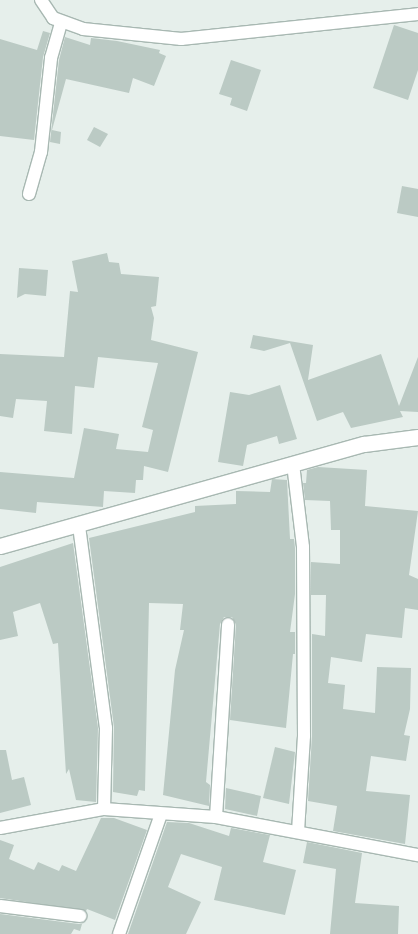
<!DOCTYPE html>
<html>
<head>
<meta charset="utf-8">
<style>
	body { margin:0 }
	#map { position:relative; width:418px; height:934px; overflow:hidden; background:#e6efeb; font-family:Ubuntu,sans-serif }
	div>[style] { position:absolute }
	.building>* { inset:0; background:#bbcac4 }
	.roads { filter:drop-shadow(1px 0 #a8b8b2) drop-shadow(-1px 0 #a8b8b2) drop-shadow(0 1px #a8b8b2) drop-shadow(0 -1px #a8b8b2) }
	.minor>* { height:12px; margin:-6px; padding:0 6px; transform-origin:6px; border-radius:6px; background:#fff }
	.secondary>* { height:15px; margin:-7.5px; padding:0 7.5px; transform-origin:7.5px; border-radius:7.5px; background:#fff }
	span { translate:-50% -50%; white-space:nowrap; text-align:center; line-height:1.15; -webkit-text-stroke:4px #f7fbf9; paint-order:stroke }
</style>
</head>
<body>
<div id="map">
	<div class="building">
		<i style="clip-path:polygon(394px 25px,418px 33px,418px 70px,408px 100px,373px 88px)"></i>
		<i style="clip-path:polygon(43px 31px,50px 33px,43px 57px,34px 140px,0 136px,0 39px,37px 50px)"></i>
		<i style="clip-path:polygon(65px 37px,90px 45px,91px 38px,117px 41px,160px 50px,159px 53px,166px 56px,154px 86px,133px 78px,129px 93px,66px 79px,52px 130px,61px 132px,60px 144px,50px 142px,59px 60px)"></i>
		<i style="clip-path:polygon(231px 60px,261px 70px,247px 111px,230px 105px,232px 98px,219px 94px)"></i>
		<i style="clip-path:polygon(94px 127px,108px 134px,100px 147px,87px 140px)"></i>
		<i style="clip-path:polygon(402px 186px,418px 189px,418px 217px,397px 213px)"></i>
		<i style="clip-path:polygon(107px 253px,109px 262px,119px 263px,121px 274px,159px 277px,156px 306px,151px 307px,154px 318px,151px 340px,198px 352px,168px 472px,144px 466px,143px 480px,136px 480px,135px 493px,104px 491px,103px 507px,37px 502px,36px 513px,0 509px,0 472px,74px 478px,84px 428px,119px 434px,116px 449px,148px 452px,153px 430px,142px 427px,158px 363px,98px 357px,94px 388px,75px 386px,72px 434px,44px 431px,47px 401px,16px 399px,13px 418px,0 416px,0 354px,64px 357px,70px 291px,78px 292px,72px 261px)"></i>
		<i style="clip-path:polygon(19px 268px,48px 270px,46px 296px,25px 294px,17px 298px)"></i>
		<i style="clip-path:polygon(253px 335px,313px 345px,308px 380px,381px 354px,399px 406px,418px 357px,418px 412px,400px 411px,403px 417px,351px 428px,343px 412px,317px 421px,290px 343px,264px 351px,250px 348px)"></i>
		<i style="clip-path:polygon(280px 385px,297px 439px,279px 444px,277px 436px,247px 445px,243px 466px,218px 462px,230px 392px,249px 395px)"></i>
		<i style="clip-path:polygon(318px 467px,367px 470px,365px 506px,418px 511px,409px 575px,418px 579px,418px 610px,405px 608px,402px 638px,366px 634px,362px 662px,331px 657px,328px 683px,345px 685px,343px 709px,375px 713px,377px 667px,411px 668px,410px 709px,404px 735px,410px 736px,406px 761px,371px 756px,366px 791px,410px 795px,405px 844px,333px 831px,337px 806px,308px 801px,312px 736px,312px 634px,325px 636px,326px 595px,311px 595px,311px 562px,340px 564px,340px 530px,331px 530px,330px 501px,305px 500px,303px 483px,306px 483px,307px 470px)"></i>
		<i style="clip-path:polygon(272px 479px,287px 480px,290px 539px,294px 539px,295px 548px,295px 594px,290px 632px,295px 632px,295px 654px,293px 654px,286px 728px,230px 720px,236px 624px,232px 617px,224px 617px,220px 624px,206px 782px,210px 785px,209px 806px,163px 795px,175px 670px,184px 630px,180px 630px,183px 604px,149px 603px,145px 791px,139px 790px,137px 796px,113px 792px,114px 727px,89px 538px,195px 512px,195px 506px,236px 504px,236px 491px,270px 492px)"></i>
		<i style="clip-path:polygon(73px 543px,98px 728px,96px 802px,76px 800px,69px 769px,66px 774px,58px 643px,53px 644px,40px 603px,13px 612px,18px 636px,0 640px,0 567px)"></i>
		<i style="clip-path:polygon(275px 747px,295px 752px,289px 804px,263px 798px)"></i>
		<i style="clip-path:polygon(0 750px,6px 750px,12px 780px,24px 777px,31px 805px,0 813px)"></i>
		<i style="clip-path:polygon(226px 788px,261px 796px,257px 816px,225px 809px)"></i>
		<i style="clip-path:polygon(101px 818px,114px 818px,147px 830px,115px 920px,87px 909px,86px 911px,0 898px,0 840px,14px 845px,9px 859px,34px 870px,38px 862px,59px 871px,62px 865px,76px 871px)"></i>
		<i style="clip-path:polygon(167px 822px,189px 823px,229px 836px,231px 828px,270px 835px,263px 862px,296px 870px,285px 915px,214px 900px,222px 867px,181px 854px,168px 887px,201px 902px,186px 934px,128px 934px)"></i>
		<i style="clip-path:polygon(307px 842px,362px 853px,355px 903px,399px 906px,398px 934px,330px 934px,336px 869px,303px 863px)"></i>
		<i style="clip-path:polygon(0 914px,79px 924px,82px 924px,80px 931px,74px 929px,71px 934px,0 934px)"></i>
	</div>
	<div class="roads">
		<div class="minor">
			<i style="left:41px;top:0;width:22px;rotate:56deg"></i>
			<i style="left:53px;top:18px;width:32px;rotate:20deg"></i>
			<i style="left:83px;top:29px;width:99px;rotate:5.8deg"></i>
			<i style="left:181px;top:39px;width:238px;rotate:-6deg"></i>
			<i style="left:29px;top:194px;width:44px;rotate:-74.1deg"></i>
			<i style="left:41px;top:152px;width:95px;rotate:-83.9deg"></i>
			<i style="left:51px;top:58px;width:36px;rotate:-74deg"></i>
			<i style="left:293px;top:464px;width:84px;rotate:83.1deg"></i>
			<i style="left:303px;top:547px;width:189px;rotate:89.7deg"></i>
			<i style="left:304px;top:736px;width:95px;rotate:93.6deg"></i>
			<i style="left:79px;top:526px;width:204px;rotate:82.4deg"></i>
			<i style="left:106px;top:728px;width:81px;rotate:91.4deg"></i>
			<i style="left:216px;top:817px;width:193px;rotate:-86.4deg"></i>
			<i style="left:0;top:828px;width:106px;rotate:-10.4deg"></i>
			<i style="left:104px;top:809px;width:112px;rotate:4.1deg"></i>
			<i style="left:216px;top:817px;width:206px;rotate:10.7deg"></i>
			<i style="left:0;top:906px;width:81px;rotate:7.1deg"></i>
			<i style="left:119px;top:934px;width:127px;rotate:-70.7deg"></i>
		</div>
		<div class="secondary">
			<i style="left:0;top:546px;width:378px;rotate:-15.7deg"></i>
			<i style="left:364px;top:444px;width:54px;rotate:-7.4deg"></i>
		</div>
	</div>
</div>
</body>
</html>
